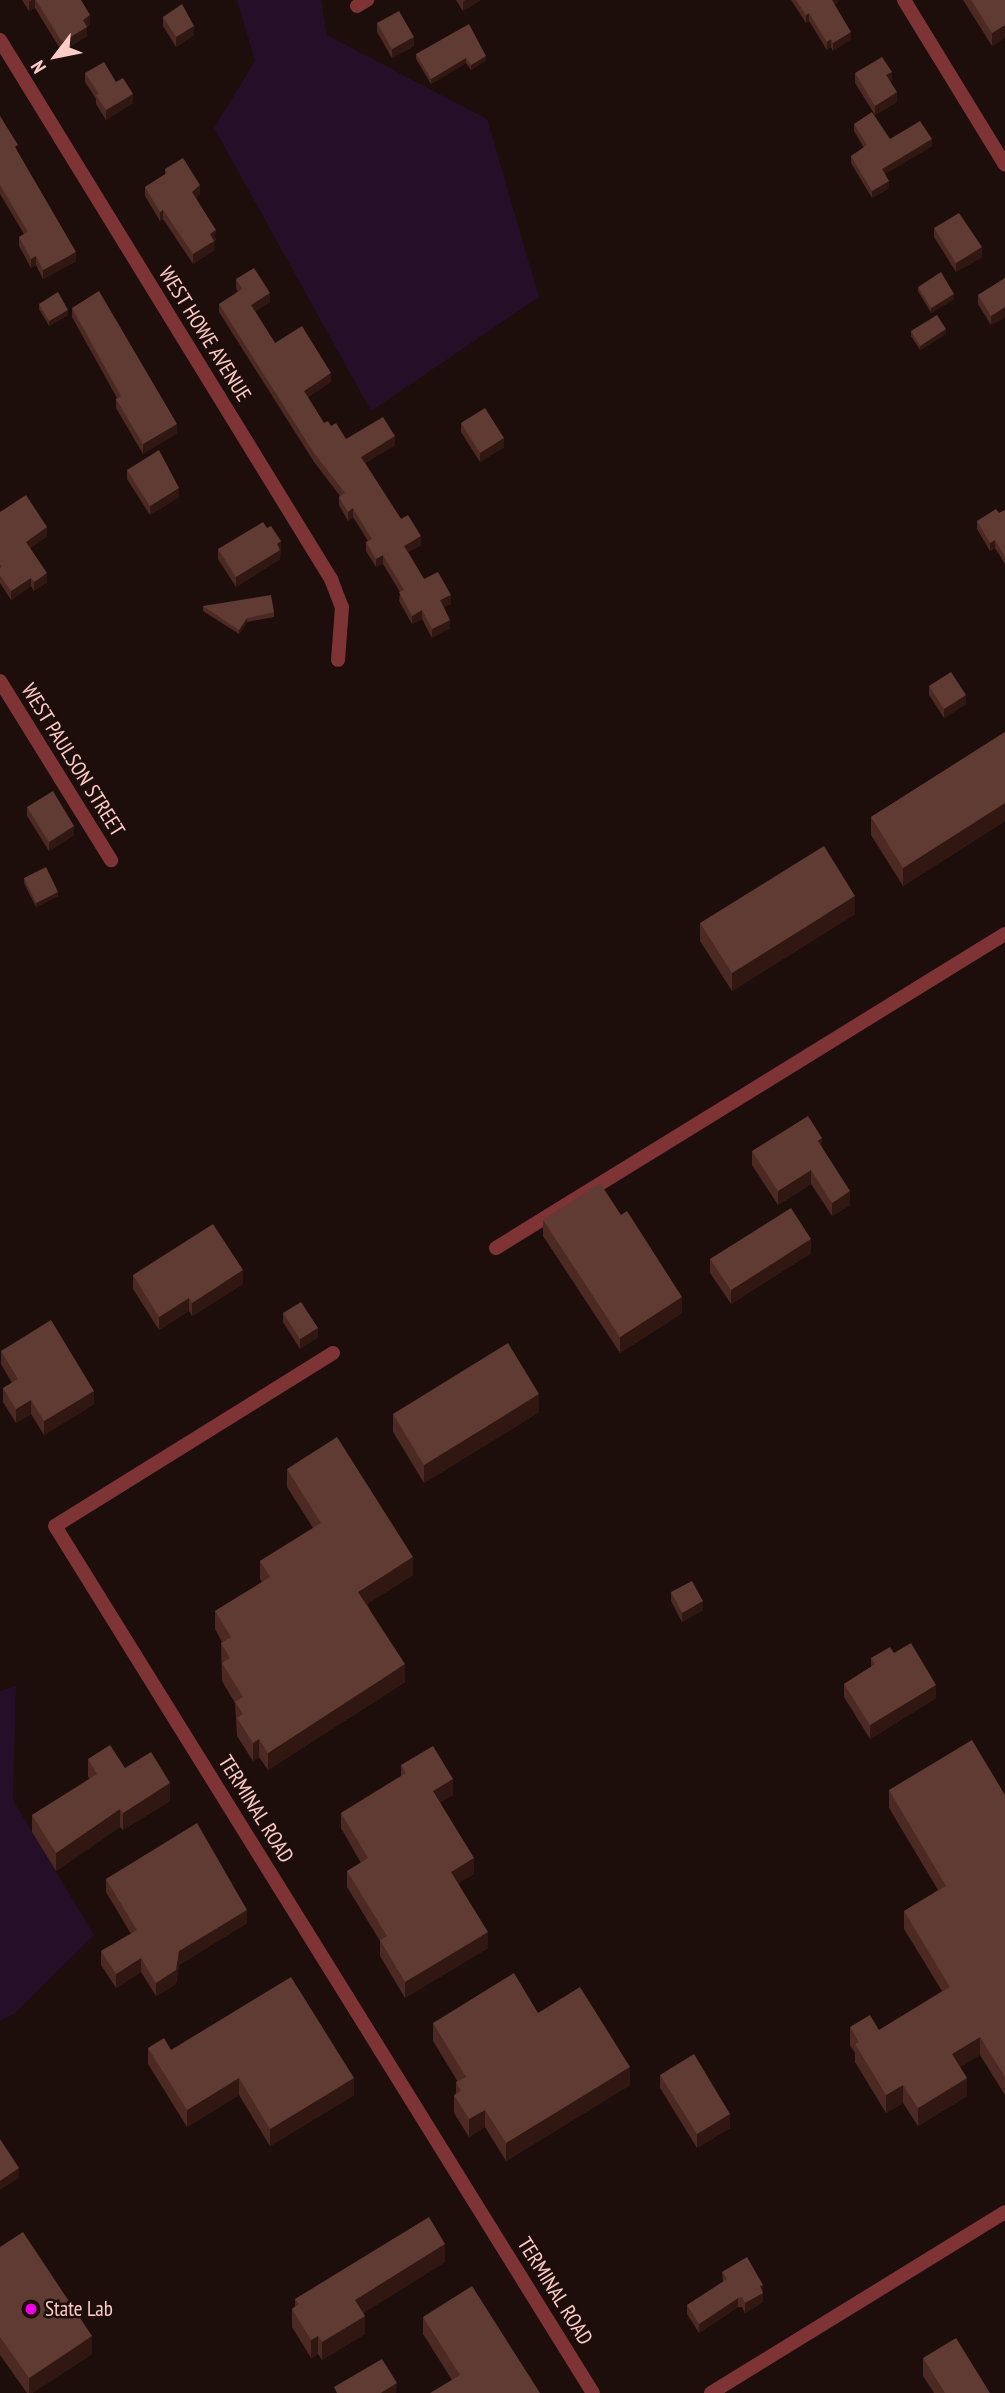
<!DOCTYPE html>
<html>
<head>
<meta charset="utf-8">
<style>
	body { margin:0 }
	#map { position:relative; width:1005px; height:2393px; overflow:hidden; background:#1d0d0b; font-family:"PT Sans Narrow",sans-serif }
	div>[style] { position:absolute }
	.green>* { inset:0; background:#250e27 }
	.minor>* { height:14px; margin:-7px; padding:0 7px; transform-origin:7px; border-radius:7px; background:#7e3435 }
	.tertiary>* { height:14px; margin:-7px; padding:0 7px; transform-origin:7px; border-radius:7px; background:#7e3435 }
	.wall>* { inset:0; background:#4c2922 }
	.shaded-wall>* { inset:0; background:#311712 }
	.building>* { inset:0; background:#5f3b34 }
	.dots>* { width:19px; height:19px; translate:-50% -50%; box-sizing:border-box; border:4px solid #1d0d0b; border-radius:50% }
	span { translate:-50% -50%; white-space:nowrap; text-align:center; line-height:1.15; -webkit-text-stroke:5px #1d0d0b; paint-order:stroke }
	.street-label { font-size:21px; color:#ffcbc7 }
	.poi-label { font-size:21px; color:#ffcbc7 }
	.left { translate:0 -50%; text-align:left }
	.north { position:absolute; left:21px; top:21px; width:70px; height:70px; -webkit-text-stroke:5px #1d0d0b; paint-order:stroke; rotate:238deg; font-size:19px; font-weight:700; line-height:28px; text-align:center; color:#ffcbc7 }
	.north::after { content:''; display:block; margin:auto; width:24px; height:32px; background:#ffcbc7; clip-path:polygon(50% 0,100% 100%,50% 72%,0 100%) }
</style>
</head>
<body>
<div id="map">
	<div class="green">
		<i style="clip-path:polygon(237px 0,321px 0,327px 35px,487px 119px,539px 297px,371px 411px,214px 128px,255px 61px)"></i>
		<i style="clip-path:polygon(16px 1686px,13px 1800px,94px 1935px,14px 2014px,0 2021px,0 1691px)"></i>
	</div>
	<div class="minor">
		<i style="left:904px;top:0;width:193px;rotate:58.5deg"></i>
		<i style="left:357px;top:6px;width:12px;rotate:-31deg"></i>
		<i style="left:0;top:40px;width:633px;rotate:58.45deg"></i>
		<i style="left:331px;top:579px;width:30px;rotate:69deg"></i>
		<i style="left:342px;top:607px;width:53px;rotate:94.3deg"></i>
		<i style="left:0;top:681px;width:211px;rotate:58.2deg"></i>
		<i style="left:496px;top:1248px;width:598px;rotate:-31.67deg"></i>
		<i style="left:333px;top:1353px;width:327px;rotate:148.1deg"></i>
		<i style="left:55px;top:1526px;width:1020px;rotate:58.18deg"></i>
	</div>
	<div class="tertiary">
		<i style="left:711px;top:2393px;width:345px;rotate:-31.6deg"></i>
	</div>
	<div class="wall">
		<i style="clip-path:polygon(22px 0,81px 0,90px 25px,87px 27px,87px 36px,62px 52px,35px 8px,29px 11px)"></i>
		<i style="clip-path:polygon(456px 0,481px 0,463px 11px)"></i>
		<i style="clip-path:polygon(791px 0,838px 0,838px 2px,834px 5px,851px 39px,833px 51px,831px 47px,827px 50px,809px 21px,806px 23px)"></i>
		<i style="clip-path:polygon(963px 0,1005px 0,1005px 38px,992px 46px)"></i>
		<i style="clip-path:polygon(163px 17px,194px 35px,176px 47px,163px 26px)"></i>
		<i style="clip-path:polygon(377px 23px,414px 46px,392px 58px,377px 32px)"></i>
		<i style="clip-path:polygon(416px 54px,486px 60px,471px 70px,466px 63px,431px 84px,416px 59px)"></i>
		<i style="clip-path:polygon(85px 73px,116px 82px,133px 103px,106px 120px,96px 104px,96px 99px,85px 82px)"></i>
		<i style="clip-path:polygon(855px 73px,892px 81px,890px 82px,897px 102px,875px 115px,855px 83px)"></i>
		<i style="clip-path:polygon(0 116px,18px 153px,76px 261px,43px 279px,36px 265px,31px 268px,19px 246px,19px 237px,24px 234px,0 194px)"></i>
		<i style="clip-path:polygon(854px 124px,890px 139px,932px 146px,885px 174px,889px 188px,872px 198px,851px 163px,851px 156px,864px 148px,854px 131px)"></i>
		<i style="clip-path:polygon(165px 169px,200px 194px,196px 198px,216px 240px,214px 241px,214px 250px,193px 264px,163px 219px,160px 221px,145px 196px,145px 187px,165px 174px)"></i>
		<i style="clip-path:polygon(934px 228px,982px 257px,956px 272px,934px 237px)"></i>
		<i style="clip-path:polygon(1005px 278px,1005px 317px,991px 325px,978px 304px,978px 295px)"></i>
		<i style="clip-path:polygon(236px 279px,270px 302px,255px 311px,275px 343px,331px 382px,308px 397px,324px 423px,331px 426px,346px 439px,395px 445px,365px 463px,401px 519px,421px 545px,408px 552px,424px 579px,451px 604px,444px 607px,450px 628px,432px 638px,422px 619px,412px 624px,399px 601px,400px 592px,383px 564px,376px 567px,366px 551px,366px 542px,368px 541px,353px 517px,348px 521px,339px 505px,339px 497px,340px 496px,314px 462px,219px 312px,219px 304px,238px 292px,236px 288px)"></i>
		<i style="clip-path:polygon(918px 287px,954px 299px,931px 313px,918px 291px)"></i>
		<i style="clip-path:polygon(39px 304px,68px 315px,49px 326px,39px 309px)"></i>
		<i style="clip-path:polygon(72px 308px,177px 433px,143px 454px,116px 408px,116px 399px,117px 398px,72px 317px)"></i>
		<i style="clip-path:polygon(911px 331px,946px 334px,920px 350px,911px 336px)"></i>
		<i style="clip-path:polygon(461px 423px,504px 447px,480px 462px,461px 432px)"></i>
		<i style="clip-path:polygon(127px 470px,179px 497px,150px 515px,127px 479px)"></i>
		<i style="clip-path:polygon(1005px 510px,1005px 564px,995px 548px,990px 551px,977px 529px,977px 521px,999px 513px)"></i>
		<i style="clip-path:polygon(0 512px,47px 536px,30px 548px,47px 582px,34px 591px,31px 586px,11px 600px,0 583px)"></i>
		<i style="clip-path:polygon(267px 528px,281px 541px,280px 559px,236px 587px,218px 559px,218px 549px)"></i>
		<i style="clip-path:polygon(203px 606px,274px 612px,274px 617px,247px 622px,239px 634px,203px 611px)"></i>
		<i style="clip-path:polygon(929px 686px,966px 704px,944px 718px,929px 695px)"></i>
		<i style="clip-path:polygon(1005px 732px,1005px 821px,903px 886px,871px 835px,871px 817px)"></i>
		<i style="clip-path:polygon(27px 807px,74px 835px,49px 851px,27px 816px)"></i>
		<i style="clip-path:polygon(24px 878px,58px 896px,36px 907px,24px 883px)"></i>
		<i style="clip-path:polygon(855px 914px,732px 991px,700px 941px,700px 923px)"></i>
		<i style="clip-path:polygon(822px 1148px,850px 1205px,832px 1216px,811px 1184px,778px 1205px,752px 1165px,752px 1151px)"></i>
		<i style="clip-path:polygon(543px 1220px,682px 1313px,620px 1353px,543px 1236px)"></i>
		<i style="clip-path:polygon(811px 1253px,731px 1304px,710px 1273px,710px 1259px)"></i>
		<i style="clip-path:polygon(133px 1275px,243px 1284px,192px 1316px,189px 1311px,159px 1330px,133px 1289px)"></i>
		<i style="clip-path:polygon(283px 1313px,318px 1337px,300px 1349px,283px 1322px)"></i>
		<i style="clip-path:polygon(1px 1351px,94px 1404px,44px 1435px,31px 1414px,16px 1423px,3px 1402px,3px 1388px,12px 1383px,1px 1364px)"></i>
		<i style="clip-path:polygon(539px 1412px,424px 1483px,393px 1432px,393px 1414px)"></i>
		<i style="clip-path:polygon(287px 1469px,413px 1575px,367px 1604px,405px 1682px,268px 1770px,259px 1757px,253px 1761px,237px 1736px,235px 1703px,222px 1681px,221px 1643px,222px 1642px,215px 1629px,215px 1611px,262px 1582px,260px 1579px,260px 1561px,313px 1528px,287px 1487px)"></i>
		<i style="clip-path:polygon(671px 1592px,703px 1610px,682px 1622px,671px 1601px)"></i>
		<i style="clip-path:polygon(894px 1653px,936px 1698px,870px 1739px,844px 1697px,844px 1684px,871px 1667px,871px 1658px)"></i>
		<i style="clip-path:polygon(88px 1759px,125px 1768px,170px 1801px,123px 1830px,120px 1827px,56px 1871px,32px 1832px,32px 1815px,90px 1779px,88px 1777px)"></i>
		<i style="clip-path:polygon(401px 1765px,453px 1795px,440px 1802px,474px 1874px,458px 1883px,488px 1948px,405px 1998px,380px 1956px,380px 1941px,347px 1887px,347px 1871px,361px 1863px,341px 1828px,341px 1813px,401px 1776px)"></i>
		<i style="clip-path:polygon(889px 1790px,1005px 1795px,1005px 2095px,980px 2055px,960px 2067px,967px 2096px,918px 2126px,903px 2103px,886px 2113px,855px 2062px,855px 2053px,850px 2045px,850px 2027px,879px 2030px,942px 1991px,904px 1929px,904px 1911px,938px 1890px,889px 1808px)"></i>
		<i style="clip-path:polygon(106px 1879px,247px 1923px,179px 1965px,176px 1984px,156px 1996px,141px 1972px,116px 1988px,101px 1965px,101px 1951px,131px 1934px,106px 1892px)"></i>
		<i style="clip-path:polygon(538px 2013px,630px 2085px,506px 2161px,485px 2127px,469px 2137px,454px 2113px,454px 2095px,456px 2094px,456px 2082px,458px 2082px,433px 2041px,433px 2023px)"></i>
		<i style="clip-path:polygon(148px 2048px,171px 2050px,354px 2095px,270px 2146px,239px 2095px,187px 2127px,148px 2064px)"></i>
		<i style="clip-path:polygon(660px 2075px,730px 2128px,697px 2148px,660px 2088px)"></i>
		<i style="clip-path:polygon(0 2247px,92px 2354px,32px 2393px,27px 2393px,0 2355px)"></i>
		<i style="clip-path:polygon(445px 2262px,363px 2313px,365px 2334px,322px 2360px,318px 2354px,311px 2358px,292px 2327px,292px 2309px,295px 2307px,295px 2299px)"></i>
		<i style="clip-path:polygon(722px 2272px,763px 2285px,763px 2302px,745px 2313px,742px 2307px,738px 2307px,699px 2333px,687px 2314px,687px 2305px,723px 2282px)"></i>
		<i style="clip-path:polygon(423px 2317px,540px 2393px,452px 2380px,423px 2334px)"></i>
		<i style="clip-path:polygon(923px 2358px,990px 2393px,934px 2393px,923px 2376px)"></i>
	</div>
	<div class="shaded-wall">
		<i style="clip-path:polygon(32px 0,35px 0,35px 8px,29px 11px,29px 2px)"></i>
		<i style="clip-path:polygon(466px 0,481px 0,463px 11px,463px 2px)"></i>
		<i style="clip-path:polygon(831px 0,838px 0,838px 2px,831px 7px)"></i>
		<i style="clip-path:polygon(809px 13px,809px 21px,806px 23px,806px 15px)"></i>
		<i style="clip-path:polygon(90px 15px,90px 25px,83px 29px,83px 20px)"></i>
		<i style="clip-path:polygon(1005px 25px,1005px 38px,992px 46px,992px 33px)"></i>
		<i style="clip-path:polygon(194px 26px,194px 35px,176px 47px,176px 37px)"></i>
		<i style="clip-path:polygon(87px 27px,87px 36px,62px 52px,62px 42px)"></i>
		<i style="clip-path:polygon(851px 32px,851px 39px,833px 51px,833px 43px)"></i>
		<i style="clip-path:polygon(414px 37px,414px 46px,392px 58px,392px 49px)"></i>
		<i style="clip-path:polygon(831px 39px,831px 47px,827px 50px,827px 42px)"></i>
		<i style="clip-path:polygon(486px 56px,486px 60px,471px 70px,471px 65px)"></i>
		<i style="clip-path:polygon(466px 58px,466px 63px,431px 84px,431px 79px)"></i>
		<i style="clip-path:polygon(892px 72px,892px 81px,886px 84px,886px 75px)"></i>
		<i style="clip-path:polygon(897px 92px,897px 102px,875px 115px,875px 106px)"></i>
		<i style="clip-path:polygon(133px 94px,133px 103px,106px 120px,106px 110px)"></i>
		<i style="clip-path:polygon(932px 139px,932px 146px,882px 176px,882px 169px)"></i>
		<i style="clip-path:polygon(889px 181px,889px 188px,872px 198px,872px 191px)"></i>
		<i style="clip-path:polygon(200px 185px,200px 194px,192px 201px,192px 192px)"></i>
		<i style="clip-path:polygon(163px 210px,163px 219px,160px 221px,160px 212px)"></i>
		<i style="clip-path:polygon(216px 230px,214px 250px,193px 264px,193px 254px,210px 234px)"></i>
		<i style="clip-path:polygon(982px 247px,982px 257px,956px 272px,956px 263px)"></i>
		<i style="clip-path:polygon(76px 252px,76px 261px,43px 279px,43px 270px)"></i>
		<i style="clip-path:polygon(36px 256px,36px 265px,31px 268px,31px 259px)"></i>
		<i style="clip-path:polygon(270px 293px,270px 302px,251px 313px,251px 305px)"></i>
		<i style="clip-path:polygon(954px 294px,954px 299px,931px 313px,931px 308px)"></i>
		<i style="clip-path:polygon(1005px 307px,1005px 317px,991px 325px,991px 316px)"></i>
		<i style="clip-path:polygon(68px 310px,68px 315px,49px 326px,49px 321px)"></i>
		<i style="clip-path:polygon(946px 329px,946px 334px,920px 350px,920px 346px)"></i>
		<i style="clip-path:polygon(331px 373px,331px 382px,304px 399px,304px 391px)"></i>
		<i style="clip-path:polygon(177px 424px,177px 433px,143px 454px,143px 444px)"></i>
		<i style="clip-path:polygon(395px 436px,395px 445px,361px 465px,361px 457px)"></i>
		<i style="clip-path:polygon(504px 438px,504px 447px,480px 462px,480px 453px)"></i>
		<i style="clip-path:polygon(179px 488px,179px 497px,150px 515px,150px 506px)"></i>
		<i style="clip-path:polygon(353px 508px,353px 517px,348px 521px,348px 512px)"></i>
		<i style="clip-path:polygon(47px 527px,47px 536px,26px 550px,26px 542px)"></i>
		<i style="clip-path:polygon(421px 536px,421px 545px,404px 555px,404px 546px)"></i>
		<i style="clip-path:polygon(995px 540px,995px 548px,990px 551px,990px 543px)"></i>
		<i style="clip-path:polygon(281px 541px,280px 559px,236px 587px,236px 577px)"></i>
		<i style="clip-path:polygon(383px 555px,383px 564px,376px 567px,376px 559px)"></i>
		<i style="clip-path:polygon(47px 573px,47px 582px,34px 591px,34px 582px)"></i>
		<i style="clip-path:polygon(31px 578px,31px 586px,11px 600px,11px 591px)"></i>
		<i style="clip-path:polygon(451px 595px,451px 604px,440px 609px,440px 600px)"></i>
		<i style="clip-path:polygon(422px 610px,422px 619px,412px 624px,412px 616px)"></i>
		<i style="clip-path:polygon(247px 618px,247px 622px,239px 634px,239px 630px)"></i>
		<i style="clip-path:polygon(450px 620px,450px 628px,432px 638px,432px 629px)"></i>
		<i style="clip-path:polygon(966px 695px,966px 704px,944px 718px,944px 709px)"></i>
		<i style="clip-path:polygon(1005px 803px,1005px 821px,903px 886px,903px 868px)"></i>
		<i style="clip-path:polygon(74px 826px,74px 835px,49px 851px,49px 842px)"></i>
		<i style="clip-path:polygon(58px 892px,58px 896px,36px 907px,36px 903px)"></i>
		<i style="clip-path:polygon(855px 896px,855px 914px,732px 991px,732px 973px)"></i>
		<i style="clip-path:polygon(822px 1138px,822px 1152px,818px 1141px)"></i>
		<i style="clip-path:polygon(811px 1170px,811px 1184px,778px 1205px,778px 1191px)"></i>
		<i style="clip-path:polygon(850px 1191px,850px 1205px,832px 1216px,832px 1203px)"></i>
		<i style="clip-path:polygon(811px 1239px,811px 1253px,731px 1304px,731px 1290px)"></i>
		<i style="clip-path:polygon(243px 1270px,243px 1284px,192px 1316px,192px 1303px)"></i>
		<i style="clip-path:polygon(682px 1297px,682px 1313px,620px 1353px,620px 1337px)"></i>
		<i style="clip-path:polygon(189px 1298px,189px 1311px,159px 1330px,159px 1317px)"></i>
		<i style="clip-path:polygon(318px 1328px,318px 1337px,300px 1349px,300px 1339px)"></i>
		<i style="clip-path:polygon(94px 1391px,94px 1404px,44px 1435px,44px 1421px)"></i>
		<i style="clip-path:polygon(539px 1394px,539px 1412px,424px 1483px,424px 1465px)"></i>
		<i style="clip-path:polygon(31px 1400px,31px 1414px,16px 1423px,16px 1409px)"></i>
		<i style="clip-path:polygon(413px 1557px,413px 1575px,358px 1610px,358px 1592px)"></i>
		<i style="clip-path:polygon(703px 1601px,703px 1610px,682px 1622px,682px 1613px)"></i>
		<i style="clip-path:polygon(405px 1664px,405px 1682px,268px 1770px,268px 1753px)"></i>
		<i style="clip-path:polygon(936px 1685px,936px 1698px,870px 1739px,870px 1725px)"></i>
		<i style="clip-path:polygon(259px 1739px,259px 1757px,253px 1761px,253px 1743px)"></i>
		<i style="clip-path:polygon(453px 1779px,453px 1795px,433px 1806px,433px 1791px)"></i>
		<i style="clip-path:polygon(170px 1783px,170px 1801px,123px 1830px,123px 1813px)"></i>
		<i style="clip-path:polygon(120px 1809px,120px 1827px,56px 1871px,56px 1853px)"></i>
		<i style="clip-path:polygon(474px 1858px,474px 1874px,451px 1888px,451px 1872px)"></i>
		<i style="clip-path:polygon(247px 1910px,247px 1923px,179px 1965px,176px 1984px,156px 1996px,156px 1983px,179px 1951px)"></i>
		<i style="clip-path:polygon(488px 1932px,488px 1948px,405px 1998px,405px 1982px)"></i>
		<i style="clip-path:polygon(141px 1958px,141px 1972px,116px 1988px,116px 1974px)"></i>
		<i style="clip-path:polygon(980px 2037px,980px 2055px,952px 2072px,952px 2054px)"></i>
		<i style="clip-path:polygon(630px 2067px,630px 2085px,506px 2161px,506px 2143px)"></i>
		<i style="clip-path:polygon(239px 2078px,239px 2095px,187px 2127px,187px 2110px)"></i>
		<i style="clip-path:polygon(354px 2078px,354px 2095px,270px 2146px,270px 2129px)"></i>
		<i style="clip-path:polygon(967px 2078px,967px 2096px,918px 2126px,918px 2108px)"></i>
		<i style="clip-path:polygon(903px 2085px,903px 2103px,886px 2113px,886px 2095px)"></i>
		<i style="clip-path:polygon(485px 2110px,485px 2127px,469px 2137px,469px 2119px)"></i>
		<i style="clip-path:polygon(730px 2114px,730px 2128px,697px 2148px,697px 2134px)"></i>
		<i style="clip-path:polygon(19px 2168px,19px 2178px,0 2190px,0 2181px)"></i>
		<i style="clip-path:polygon(445px 2244px,445px 2262px,355px 2318px,355px 2300px)"></i>
		<i style="clip-path:polygon(763px 2285px,763px 2302px,745px 2313px,745px 2303px,760px 2286px)"></i>
		<i style="clip-path:polygon(738px 2298px,738px 2307px,699px 2333px,699px 2324px)"></i>
		<i style="clip-path:polygon(365px 2316px,365px 2334px,322px 2360px,322px 2342px)"></i>
		<i style="clip-path:polygon(92px 2336px,92px 2354px,32px 2393px,29px 2393px,29px 2378px)"></i>
		<i style="clip-path:polygon(318px 2336px,318px 2354px,311px 2358px,311px 2340px)"></i>
		<i style="clip-path:polygon(397px 2383px,396px 2393px,381px 2393px)"></i>
	</div>
	<div class="building">
		<i style="clip-path:polygon(36px 0,81px 0,90px 15px,83px 20px,87px 27px,62px 42px)"></i>
		<i style="clip-path:polygon(796px 0,832px 0,851px 32px,833px 43px,831px 39px,827px 42px,809px 13px,806px 15px)"></i>
		<i style="clip-path:polygon(971px 0,1005px 0,1005px 25px,992px 33px)"></i>
		<i style="clip-path:polygon(182px 4px,194px 26px,176px 37px,163px 17px)"></i>
		<i style="clip-path:polygon(399px 11px,414px 37px,392px 49px,377px 23px)"></i>
		<i style="clip-path:polygon(469px 24px,486px 56px,471px 65px,466px 58px,431px 79px,416px 54px)"></i>
		<i style="clip-path:polygon(882px 57px,892px 72px,886px 75px,897px 92px,875px 106px,855px 73px)"></i>
		<i style="clip-path:polygon(104px 62px,116px 82px,123px 78px,133px 94px,106px 110px,96px 95px,99px 94px,85px 73px)"></i>
		<i style="clip-path:polygon(872px 112px,890px 139px,920px 121px,932px 139px,882px 169px,889px 181px,872px 191px,851px 156px,867px 145px,854px 124px)"></i>
		<i style="clip-path:polygon(0 116px,18px 145px,15px 147px,76px 252px,43px 270px,36px 256px,31px 259px,19px 237px,28px 232px,0 185px)"></i>
		<i style="clip-path:polygon(183px 158px,200px 185px,192px 192px,216px 230px,210px 234px,214px 241px,193px 254px,163px 210px,160px 212px,145px 187px,167px 173px,165px 169px)"></i>
		<i style="clip-path:polygon(959px 213px,982px 247px,956px 263px,934px 228px)"></i>
		<i style="clip-path:polygon(254px 268px,270px 293px,251px 305px,275px 343px,302px 326px,331px 373px,304px 391px,324px 423px,328px 421px,331px 426px,336px 423px,346px 439px,383px 417px,395px 436px,361px 457px,401px 519px,408px 515px,421px 536px,404px 546px,424px 579px,438px 572px,451px 595px,440px 600px,450px 620px,432px 629px,422px 610px,412px 616px,399px 592px,404px 590px,383px 555px,376px 559px,366px 542px,372px 539px,353px 508px,348px 512px,339px 497px,345px 493px,314px 453px,219px 304px,242px 289px,236px 279px)"></i>
		<i style="clip-path:polygon(941px 272px,954px 294px,931px 308px,918px 287px)"></i>
		<i style="clip-path:polygon(1005px 278px,1005px 307px,991px 316px,978px 295px)"></i>
		<i style="clip-path:polygon(99px 291px,177px 424px,143px 444px,116px 399px,121px 396px,72px 308px)"></i>
		<i style="clip-path:polygon(58px 292px,68px 310px,49px 321px,39px 304px)"></i>
		<i style="clip-path:polygon(937px 315px,946px 329px,920px 346px,911px 331px)"></i>
		<i style="clip-path:polygon(485px 408px,504px 438px,480px 453px,461px 423px)"></i>
		<i style="clip-path:polygon(159px 450px,179px 488px,150px 506px,127px 470px)"></i>
		<i style="clip-path:polygon(26px 495px,47px 527px,26px 542px,47px 573px,34px 582px,31px 578px,11px 591px,0 575px,0 568px,2px 567px,0 564px,0 512px)"></i>
		<i style="clip-path:polygon(996px 509px,999px 513px,1005px 510px,1005px 557px,995px 540px,990px 543px,977px 521px)"></i>
		<i style="clip-path:polygon(263px 522px,267px 528px,271px 526px,281px 541px,277px 544px,280px 550px,236px 577px,218px 549px)"></i>
		<i style="clip-path:polygon(271px 595px,274px 612px,247px 618px,239px 630px,203px 606px)"></i>
		<i style="clip-path:polygon(951px 672px,966px 695px,944px 709px,929px 686px)"></i>
		<i style="clip-path:polygon(1005px 732px,1005px 803px,903px 868px,871px 817px)"></i>
		<i style="clip-path:polygon(53px 791px,74px 826px,49px 842px,27px 807px)"></i>
		<i style="clip-path:polygon(824px 846px,855px 896px,732px 973px,700px 923px)"></i>
		<i style="clip-path:polygon(46px 867px,58px 892px,36px 903px,24px 878px)"></i>
		<i style="clip-path:polygon(808px 1116px,822px 1138px,818px 1141px,850px 1191px,832px 1203px,811px 1170px,778px 1191px,752px 1151px)"></i>
		<i style="clip-path:polygon(600px 1183px,621px 1215px,627px 1211px,682px 1297px,620px 1337px,543px 1220px)"></i>
		<i style="clip-path:polygon(791px 1208px,811px 1239px,731px 1290px,710px 1259px)"></i>
		<i style="clip-path:polygon(213px 1224px,243px 1270px,192px 1303px,189px 1298px,159px 1317px,133px 1275px)"></i>
		<i style="clip-path:polygon(301px 1302px,318px 1328px,300px 1339px,283px 1313px)"></i>
		<i style="clip-path:polygon(51px 1320px,94px 1391px,44px 1421px,31px 1400px,16px 1409px,3px 1388px,18px 1379px,1px 1351px)"></i>
		<i style="clip-path:polygon(508px 1343px,539px 1394px,424px 1465px,393px 1414px)"></i>
		<i style="clip-path:polygon(337px 1437px,413px 1557px,358px 1592px,405px 1664px,268px 1753px,259px 1739px,253px 1743px,237px 1718px,243px 1714px,235px 1702px,243px 1697px,222px 1663px,230px 1658px,221px 1643px,231px 1637px,215px 1611px,270px 1577px,260px 1561px,321px 1523px,287px 1469px)"></i>
		<i style="clip-path:polygon(692px 1581px,703px 1601px,682px 1613px,671px 1592px)"></i>
		<i style="clip-path:polygon(911px 1643px,936px 1685px,870px 1725px,844px 1684px,875px 1664px,871px 1658px,890px 1647px,894px 1653px)"></i>
		<i style="clip-path:polygon(972px 1740px,1005px 1795px,1005px 2077px,980px 2037px,952px 2054px,967px 2078px,918px 2108px,903px 2085px,886px 2095px,855px 2044px,859px 2042px,850px 2027px,870px 2015px,879px 2030px,950px 1987px,904px 1911px,946px 1886px,889px 1790px)"></i>
		<i style="clip-path:polygon(110px 1745px,125px 1768px,151px 1752px,170px 1783px,123px 1813px,120px 1809px,56px 1853px,32px 1815px,97px 1774px,88px 1759px)"></i>
		<i style="clip-path:polygon(433px 1746px,453px 1779px,433px 1791px,474px 1858px,451px 1872px,488px 1932px,405px 1982px,380px 1940px,387px 1936px,347px 1871px,368px 1858px,341px 1813px,406px 1773px,401px 1765px)"></i>
		<i style="clip-path:polygon(197px 1823px,247px 1910px,179px 1951px,176px 1970px,156px 1983px,141px 1958px,116px 1974px,101px 1951px,137px 1930px,106px 1879px)"></i>
		<i style="clip-path:polygon(514px 1973px,538px 2013px,580px 1987px,630px 2067px,506px 2143px,485px 2110px,469px 2119px,454px 2095px,461px 2091px,456px 2082px,466px 2077px,433px 2023px)"></i>
		<i style="clip-path:polygon(291px 1977px,354px 2078px,270px 2129px,239px 2078px,187px 2110px,148px 2048px,164px 2038px,171px 2050px)"></i>
		<i style="clip-path:polygon(694px 2054px,730px 2114px,697px 2134px,660px 2075px)"></i>
		<i style="clip-path:polygon(0 2139px,19px 2168px,0 2181px)"></i>
		<i style="clip-path:polygon(429px 2217px,445px 2244px,355px 2300px,365px 2316px,322px 2342px,318px 2336px,311px 2340px,292px 2309px,299px 2304px,295px 2299px)"></i>
		<i style="clip-path:polygon(23px 2232px,92px 2336px,29px 2378px,0 2337px,0 2247px)"></i>
		<i style="clip-path:polygon(747px 2257px,763px 2285px,760px 2286px,763px 2293px,745px 2303px,742px 2297px,738px 2298px,699px 2324px,687px 2305px,727px 2279px,722px 2272px)"></i>
		<i style="clip-path:polygon(472px 2286px,540px 2393px,430px 2393px,460px 2375px,423px 2317px)"></i>
		<i style="clip-path:polygon(956px 2338px,990px 2393px,945px 2393px,923px 2358px)"></i>
		<i style="clip-path:polygon(382px 2359px,397px 2383px,381px 2393px,337px 2393px,334px 2387px)"></i>
	</div>
	<div class="dots">
		<i style="left:31px;top:2309px;background:#f200e5"></i>
	</div>
	<div class="street-label">
		<span style="left:205px;top:334px;rotate:58deg">WEST HOWE AVENUE</span>
		<span style="left:73px;top:760px;rotate:58deg">WEST PAULSON STREET</span>
		<span style="left:256px;top:1809px;rotate:58deg">TERMINAL ROAD</span>
		<span style="left:555px;top:2291px;rotate:58deg">TERMINAL ROAD</span>
	</div>
	<div class="poi-label">
		<span class="left" style="left:45px;top:2309px">State Lab</span>
	</div>
	<div class="north">N</div>
</div>
</body>
</html>
